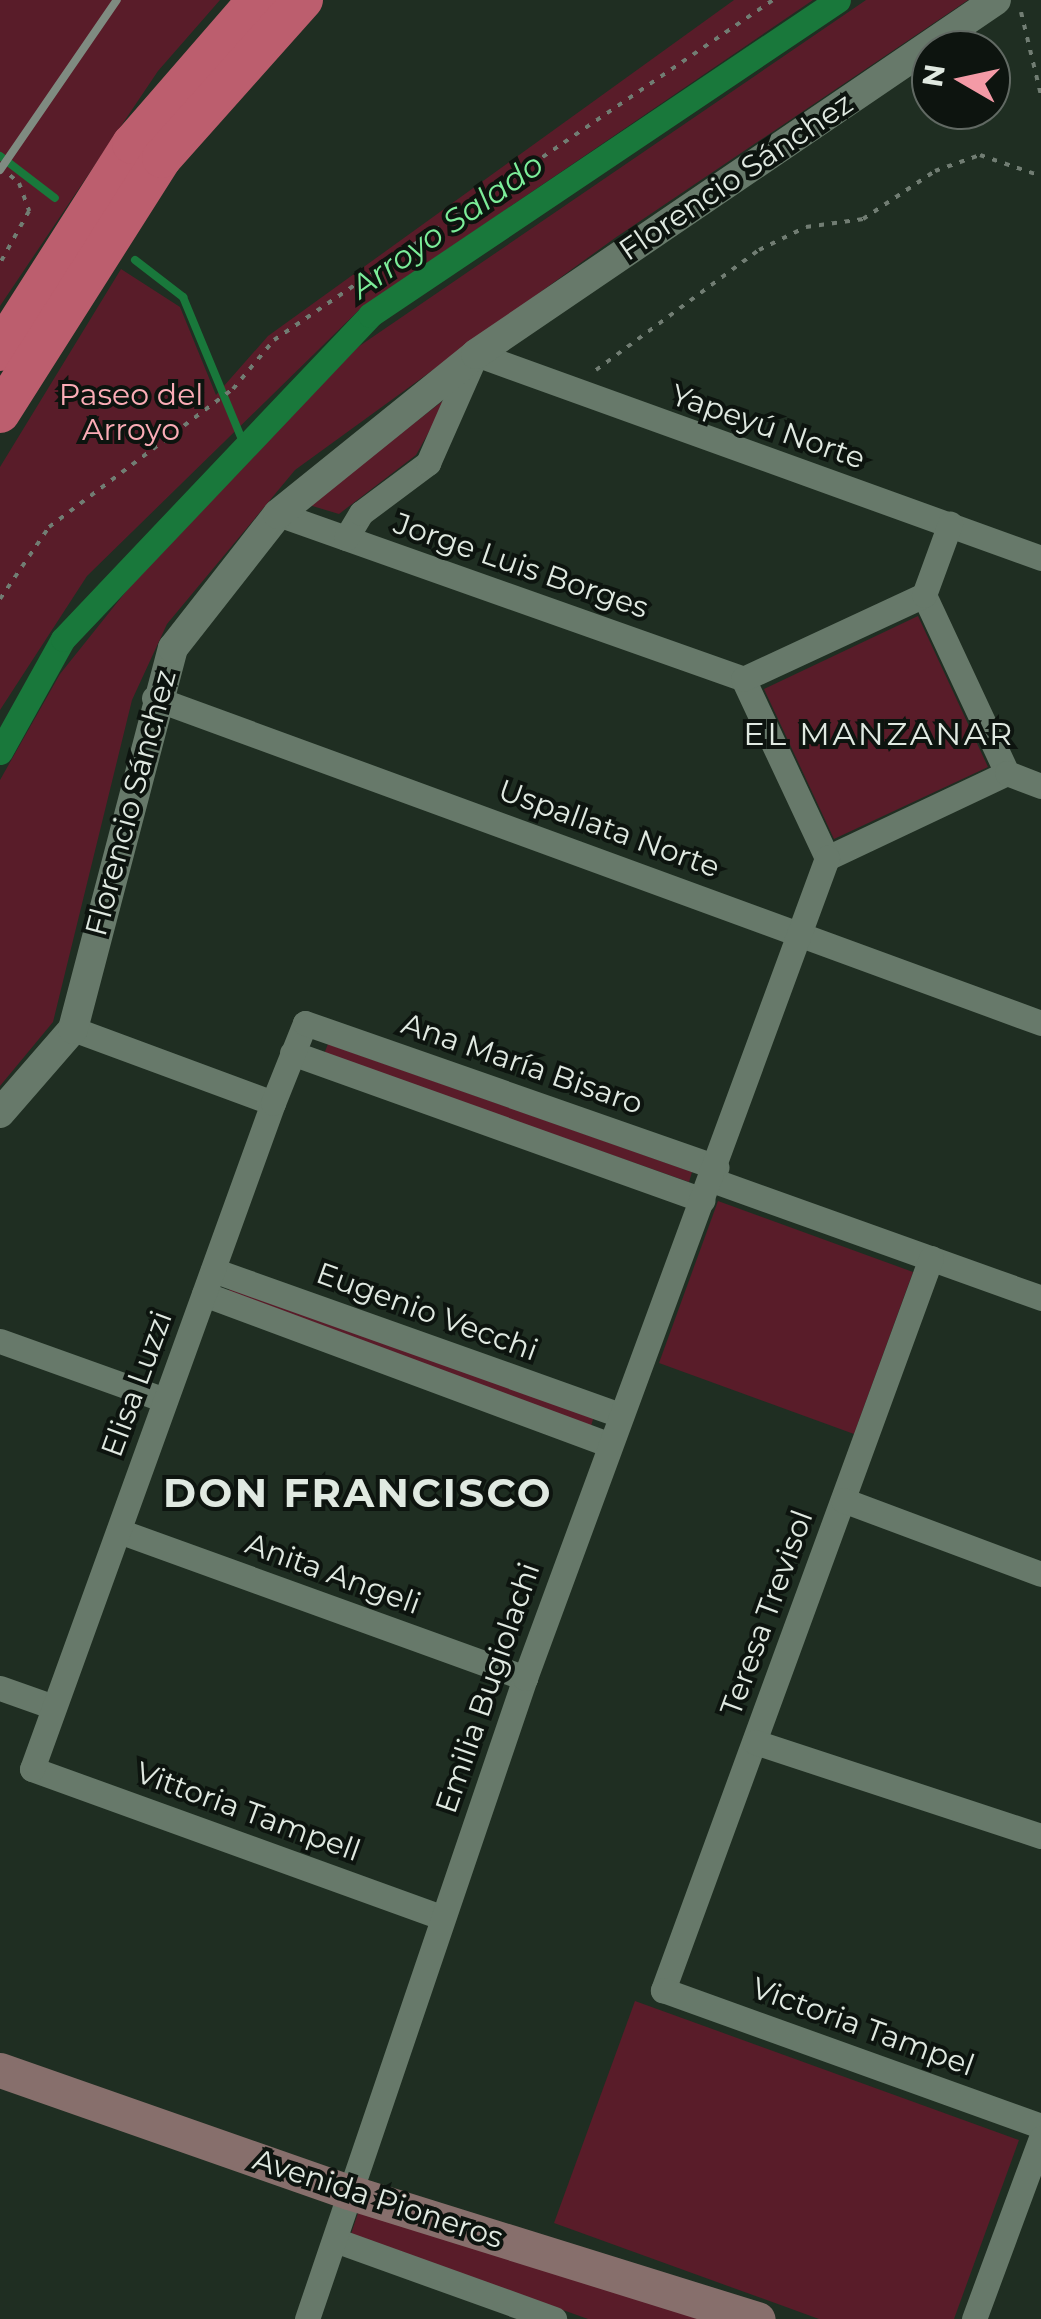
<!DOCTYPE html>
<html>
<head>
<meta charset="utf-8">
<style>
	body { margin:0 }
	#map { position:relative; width:1041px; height:2319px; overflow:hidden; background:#1f2e22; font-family:Montserrat,sans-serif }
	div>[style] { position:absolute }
	.green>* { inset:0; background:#591c29 }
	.stream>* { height:8px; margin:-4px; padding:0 4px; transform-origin:4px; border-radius:4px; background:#19783b }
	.canal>* { height:25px; margin:-12.5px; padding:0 12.5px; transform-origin:12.5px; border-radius:12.5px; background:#19783b }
	.path>* { height:4px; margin-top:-2px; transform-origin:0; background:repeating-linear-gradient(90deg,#717d73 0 5px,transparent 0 13px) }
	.minor>* { height:25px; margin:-12.5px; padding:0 12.5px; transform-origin:12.5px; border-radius:12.5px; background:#67796a }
	.tertiary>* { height:30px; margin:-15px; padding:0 15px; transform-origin:15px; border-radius:15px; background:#67796a }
	.secondary>* { height:35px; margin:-17.5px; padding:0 17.5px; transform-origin:17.5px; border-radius:17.5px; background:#876f6c }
	.trunk>* { height:40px; margin:-20px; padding:0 20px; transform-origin:20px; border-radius:20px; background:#bc5e6e }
	.rail>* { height:8px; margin:-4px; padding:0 4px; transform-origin:4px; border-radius:4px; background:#7f8b81 }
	span { translate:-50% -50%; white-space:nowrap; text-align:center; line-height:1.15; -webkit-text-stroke:8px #0d140f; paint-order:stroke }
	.street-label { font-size:30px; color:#e0e9e1 }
	.park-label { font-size:30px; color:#fbacb6 }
	.water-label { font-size:32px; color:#7ced99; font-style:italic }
	.neighbourhood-label { font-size:32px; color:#e0e9e1; letter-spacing:2.5px }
	.district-label { font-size:40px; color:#e0e9e1; font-weight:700; letter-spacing:2.5px }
	.north { position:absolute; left:911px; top:30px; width:100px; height:100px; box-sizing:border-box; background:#0d140f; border:2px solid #616963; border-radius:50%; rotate:279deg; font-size:28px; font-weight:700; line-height:40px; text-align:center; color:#e0e9e1 }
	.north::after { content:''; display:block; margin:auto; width:35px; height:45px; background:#f49aa6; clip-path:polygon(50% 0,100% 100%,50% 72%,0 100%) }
</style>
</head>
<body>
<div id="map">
	<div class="green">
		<i style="clip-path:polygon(0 0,220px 0,158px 71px,0 306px)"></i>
		<i style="clip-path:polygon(734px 0,813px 0,360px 309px,87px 576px,0 710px,0 467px,121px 269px,180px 307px,216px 395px,268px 336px)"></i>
		<i style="clip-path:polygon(866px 0,968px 0,615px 238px,295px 470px,167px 624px,132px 700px,53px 1022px,0 1086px,0 780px,60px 674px,160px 549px,358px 347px)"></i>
		<i style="clip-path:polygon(449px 396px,416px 455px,339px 514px,309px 505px)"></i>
		<i style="clip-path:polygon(918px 616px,988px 767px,834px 839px,764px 689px)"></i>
		<i style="clip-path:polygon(328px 1044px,692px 1172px,689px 1182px,324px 1054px)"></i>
		<i style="clip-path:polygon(718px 1201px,913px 1272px,854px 1434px,659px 1363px)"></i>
		<i style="clip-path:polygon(232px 1283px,594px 1416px,591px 1426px,228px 1293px)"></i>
		<i style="clip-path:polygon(635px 2001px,1019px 2140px,954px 2319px,819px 2319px,554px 2223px)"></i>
		<i style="clip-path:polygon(363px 2198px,700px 2319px,588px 2319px,351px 2234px)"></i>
	</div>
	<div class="stream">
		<i style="left:0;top:156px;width:69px;rotate:37.4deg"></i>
		<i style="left:135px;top:260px;width:61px;rotate:37.6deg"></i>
		<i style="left:183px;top:297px;width:162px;rotate:67.5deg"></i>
	</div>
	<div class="canal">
		<i style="left:0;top:752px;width:129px;rotate:-60.9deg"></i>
		<i style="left:63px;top:639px;width:446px;rotate:-46.5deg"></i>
		<i style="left:370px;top:315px;width:564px;rotate:-33.94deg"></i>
	</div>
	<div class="path">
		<i style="left:1021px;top:12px;width:85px;rotate:76.5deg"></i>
		<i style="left:0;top:167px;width:25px;rotate:40deg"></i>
		<i style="left:19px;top:183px;width:30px;rotate:70deg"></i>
		<i style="left:29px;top:211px;width:60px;rotate:119.1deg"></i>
		<i style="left:596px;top:370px;width:202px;rotate:-36.4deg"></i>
		<i style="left:759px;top:250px;width:52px;rotate:-26.1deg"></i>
		<i style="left:806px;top:227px;width:58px;rotate:-8deg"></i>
		<i style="left:863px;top:219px;width:87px;rotate:-33.7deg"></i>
		<i style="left:935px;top:171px;width:48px;rotate:-19.6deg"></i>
		<i style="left:980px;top:155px;width:65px;rotate:19deg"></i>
		<i style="left:0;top:599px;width:87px;rotate:-55.8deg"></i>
		<i style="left:49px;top:527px;width:230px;rotate:-36.9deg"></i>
		<i style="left:233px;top:389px;width:64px;rotate:-50.1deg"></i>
		<i style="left:274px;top:340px;width:604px;rotate:-34.27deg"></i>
	</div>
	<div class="minor">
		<i style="left:278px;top:514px;width:493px;rotate:19.5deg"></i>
		<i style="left:346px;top:538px;width:29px;rotate:-59deg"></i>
		<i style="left:361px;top:513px;width:84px;rotate:-36.7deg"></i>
		<i style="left:428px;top:463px;width:119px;rotate:-66.2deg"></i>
		<i style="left:476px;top:354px;width:601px;rotate:19.85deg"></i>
		<i style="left:924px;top:595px;width:196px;rotate:65deg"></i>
		<i style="left:1007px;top:773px;width:199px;rotate:154.7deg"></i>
		<i style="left:827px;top:858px;width:198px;rotate:-115.1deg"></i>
		<i style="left:743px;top:679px;width:200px;rotate:-24.9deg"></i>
		<i style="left:924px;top:595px;width:76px;rotate:-69.9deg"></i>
		<i style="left:154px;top:698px;width:945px;rotate:20.12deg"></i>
		<i style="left:1007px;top:773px;width:36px;rotate:21deg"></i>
		<i style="left:73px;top:1029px;width:213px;rotate:20.3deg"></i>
		<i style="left:292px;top:1053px;width:436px;rotate:19.7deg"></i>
		<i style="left:712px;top:1180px;width:350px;rotate:19.7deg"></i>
		<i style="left:931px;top:1258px;width:780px;rotate:110.11deg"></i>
		<i style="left:663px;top:1990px;width:402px;rotate:19.8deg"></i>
		<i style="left:213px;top:1270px;width:432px;rotate:19.6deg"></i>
		<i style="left:204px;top:1294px;width:432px;rotate:20.4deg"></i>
		<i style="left:0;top:1341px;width:175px;rotate:19.7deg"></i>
		<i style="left:843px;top:1500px;width:211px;rotate:20.5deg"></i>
		<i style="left:119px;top:1531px;width:432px;rotate:19.9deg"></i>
		<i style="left:0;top:1688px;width:57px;rotate:19.4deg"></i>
		<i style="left:755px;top:1742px;width:301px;rotate:18.2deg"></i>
		<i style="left:441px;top:1917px;width:435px;rotate:-160.1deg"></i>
		<i style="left:32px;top:1769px;width:708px;rotate:-70.11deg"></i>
		<i style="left:273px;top:1103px;width:86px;rotate:-68.2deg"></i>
		<i style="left:305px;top:1023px;width:436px;rotate:19.3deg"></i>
		<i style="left:335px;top:2240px;width:233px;rotate:19.8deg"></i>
		<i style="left:307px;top:2319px;width:677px;rotate:-71.22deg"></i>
		<i style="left:525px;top:1678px;width:874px;rotate:-69.78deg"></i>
		<i style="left:974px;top:2319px;width:193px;rotate:-69.7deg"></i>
	</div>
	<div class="tertiary">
		<i style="left:0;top:1113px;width:111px;rotate:-49deg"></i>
		<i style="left:73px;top:1029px;width:394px;rotate:-75.3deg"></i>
		<i style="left:173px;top:648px;width:170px;rotate:-51.9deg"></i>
		<i style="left:278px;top:514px;width:255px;rotate:-38.9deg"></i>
		<i style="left:476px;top:354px;width:629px;rotate:-34.25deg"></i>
	</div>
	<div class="secondary">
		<i style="left:0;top:2070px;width:370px;rotate:19.3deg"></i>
		<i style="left:349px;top:2192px;width:428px;rotate:17.3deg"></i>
	</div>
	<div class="trunk">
		<i style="left:0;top:351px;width:246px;rotate:-57.5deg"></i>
		<i style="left:132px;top:144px;width:191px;rotate:-49deg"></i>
		<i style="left:0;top:413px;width:302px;rotate:-57.6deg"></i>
		<i style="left:162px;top:158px;width:212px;rotate:-48.3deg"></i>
	</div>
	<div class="rail">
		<i style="left:0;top:170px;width:206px;rotate:-55.5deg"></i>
	</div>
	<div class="street-label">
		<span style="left:736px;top:177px;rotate:-34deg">Florencio Sánchez</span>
		<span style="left:768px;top:427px;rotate:19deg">Yapeyú Norte</span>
		<span style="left:521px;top:566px;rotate:19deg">Jorge Luis Borges</span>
		<span style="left:131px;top:803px;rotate:-75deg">Florencio Sánchez</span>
		<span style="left:609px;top:829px;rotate:20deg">Uspallata Norte</span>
		<span style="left:522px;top:1064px;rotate:19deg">Ana María Bisaro</span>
		<span style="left:427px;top:1312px;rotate:20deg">Eugenio Vecchi</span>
		<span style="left:137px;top:1384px;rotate:-70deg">Elisa Luzzi</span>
		<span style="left:333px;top:1574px;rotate:20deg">Anita Angeli</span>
		<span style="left:767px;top:1613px;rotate:-70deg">Teresa Trevisol</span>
		<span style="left:488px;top:1688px;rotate:-71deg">Emilia Bugiolachi</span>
		<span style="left:248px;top:1812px;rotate:20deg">Vittoria Tampell</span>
		<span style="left:863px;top:2027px;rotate:20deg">Victoria Tampel</span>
		<span style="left:378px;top:2199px;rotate:18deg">Avenida Pioneros</span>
	</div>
	<div class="park-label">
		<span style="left:131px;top:412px">Paseo del<br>Arroyo</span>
	</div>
	<div class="water-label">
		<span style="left:447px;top:226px;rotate:-35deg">Arroyo Salado</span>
	</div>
	<div class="neighbourhood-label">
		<span style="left:879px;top:734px">EL MANZANAR</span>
	</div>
	<div class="district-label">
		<span style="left:358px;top:1493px">DON FRANCISCO</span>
	</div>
	<div class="north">N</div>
</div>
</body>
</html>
